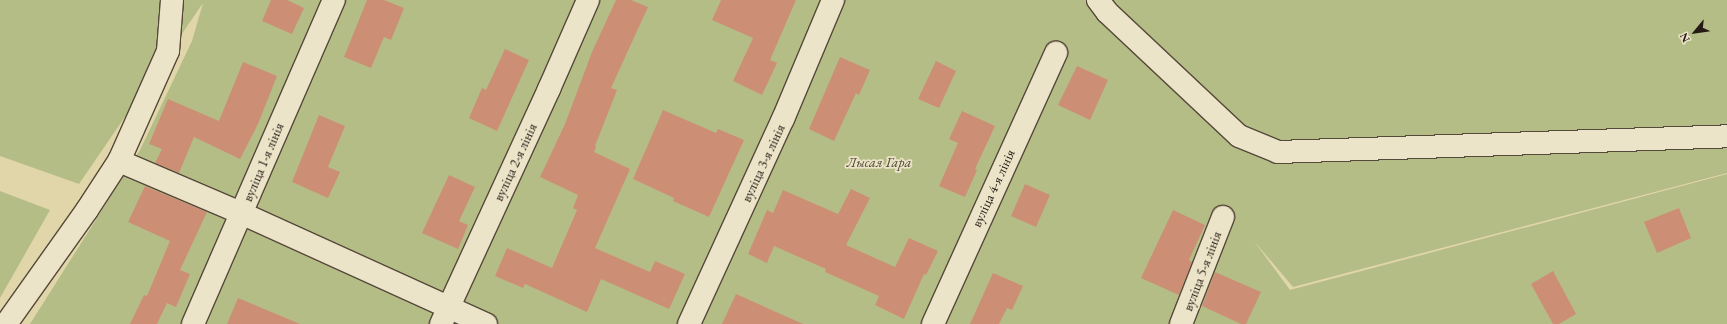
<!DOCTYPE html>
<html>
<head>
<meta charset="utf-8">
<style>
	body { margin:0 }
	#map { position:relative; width:1727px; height:324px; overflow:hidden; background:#e1d5aa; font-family:"EB Garamond",serif }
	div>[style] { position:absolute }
	.green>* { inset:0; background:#b5bd87 }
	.building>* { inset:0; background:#cc8f75 }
	.roads { filter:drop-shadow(1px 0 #56493a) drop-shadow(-1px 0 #56493a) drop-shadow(0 1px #56493a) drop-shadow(0 -1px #56493a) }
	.minor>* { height:22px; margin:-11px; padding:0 11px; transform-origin:11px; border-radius:11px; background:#ece4c8 }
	span { translate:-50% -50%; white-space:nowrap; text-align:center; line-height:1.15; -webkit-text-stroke:3.5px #ece4c8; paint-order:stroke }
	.street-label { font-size:14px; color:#271a15 }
	.park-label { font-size:14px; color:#524b37; font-style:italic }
	.north { position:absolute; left:1675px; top:12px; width:40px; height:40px; -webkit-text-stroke:3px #ece4c8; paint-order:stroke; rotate:241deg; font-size:11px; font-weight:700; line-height:16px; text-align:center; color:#271a15 }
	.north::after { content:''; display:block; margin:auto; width:14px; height:18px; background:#271a15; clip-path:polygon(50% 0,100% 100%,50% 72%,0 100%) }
</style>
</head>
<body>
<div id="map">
	<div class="green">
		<i style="clip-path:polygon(0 0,1727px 0,1727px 173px,1293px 287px,1254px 241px,1290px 290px,1727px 174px,1727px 324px,30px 324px,140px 150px,192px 41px,203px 3px,79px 184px,0 156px)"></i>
		<i style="clip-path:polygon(0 191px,50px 210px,0 298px)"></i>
	</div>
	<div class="building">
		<i style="clip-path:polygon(271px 0,287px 0,304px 8px,292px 34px,262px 21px)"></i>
		<i style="clip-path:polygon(367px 0,384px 0,404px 8px,391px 40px,384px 37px,371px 68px,344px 57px)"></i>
		<i style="clip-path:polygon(616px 0,631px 0,648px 7px,611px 88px,617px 90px,595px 146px,596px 147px,594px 152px,630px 169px,595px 248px,650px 272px,655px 261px,685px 274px,669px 309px,601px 279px,587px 312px,525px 284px,523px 288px,495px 276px,507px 248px,552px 268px,577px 210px,573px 208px,578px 195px,540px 177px,565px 124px,592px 52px)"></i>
		<i style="clip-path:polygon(721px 0,796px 0,770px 60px,777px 63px,762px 95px,733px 81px,753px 38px,712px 20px)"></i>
		<i style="clip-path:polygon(505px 49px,529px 60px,497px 131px,469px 118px,482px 88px,486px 90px)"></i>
		<i style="clip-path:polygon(840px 57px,870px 70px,859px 95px,856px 93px,834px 141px,809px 129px)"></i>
		<i style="clip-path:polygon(936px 61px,956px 71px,939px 108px,918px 99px)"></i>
		<i style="clip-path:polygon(243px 62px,277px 76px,258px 124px,240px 159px,194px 137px,179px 173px,155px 163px,162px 149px,149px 144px,168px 99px,219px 121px)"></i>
		<i style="clip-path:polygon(1077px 66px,1108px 80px,1090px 120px,1058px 105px)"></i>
		<i style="clip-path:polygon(663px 110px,716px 133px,718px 129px,744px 140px,709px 217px,673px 201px,674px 198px,633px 179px)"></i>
		<i style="clip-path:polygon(962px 111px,995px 126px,975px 169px,977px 170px,965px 197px,939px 186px,958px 143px,949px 139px)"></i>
		<i style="clip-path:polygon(319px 115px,345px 126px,328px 167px,340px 172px,328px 198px,292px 182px)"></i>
		<i style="clip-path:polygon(449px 175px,475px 187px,459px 221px,468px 225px,458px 249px,422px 233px)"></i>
		<i style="clip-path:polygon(1025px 184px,1050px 195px,1036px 227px,1011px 216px)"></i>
		<i style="clip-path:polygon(145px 186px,207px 212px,180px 270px,190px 274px,176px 307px,167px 303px,157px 324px,130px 324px,144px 295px,147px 296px,170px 241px,128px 222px)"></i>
		<i style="clip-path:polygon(851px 189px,870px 198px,846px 245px,895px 267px,909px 238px,938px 251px,926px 275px,924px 274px,904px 319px,875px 305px,879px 296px,825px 272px,826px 269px,774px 246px,767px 263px,748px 254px,767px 210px,773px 213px,783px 190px,838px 214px)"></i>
		<i style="clip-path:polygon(1679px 208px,1691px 238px,1657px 253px,1644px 222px)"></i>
		<i style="clip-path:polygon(1173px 210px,1205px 225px,1189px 260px,1192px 262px,1179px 295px,1141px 278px)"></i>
		<i style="clip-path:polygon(1553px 271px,1576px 314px,1559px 324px,1553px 324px,1531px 284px)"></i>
		<i style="clip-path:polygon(1215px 272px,1261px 292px,1246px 324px,1241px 324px,1202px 306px)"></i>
		<i style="clip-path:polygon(993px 273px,1023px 286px,1012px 310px,1007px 308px,999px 324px,970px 324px)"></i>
		<i style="clip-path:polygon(736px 294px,803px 324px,722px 324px)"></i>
		<i style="clip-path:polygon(238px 298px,300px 324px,227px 324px)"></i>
	</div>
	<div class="roads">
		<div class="minor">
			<i style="left:1098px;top:0;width:15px;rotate:53deg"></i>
			<i style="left:1107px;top:12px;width:181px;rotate:43.2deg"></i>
			<i style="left:1239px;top:136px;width:42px;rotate:22.3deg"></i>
			<i style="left:1278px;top:152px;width:449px;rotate:-2deg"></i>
			<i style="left:119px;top:161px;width:133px;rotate:23.1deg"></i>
			<i style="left:241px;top:213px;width:269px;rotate:24.4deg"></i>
			<i style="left:6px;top:324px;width:140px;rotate:-54.6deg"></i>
			<i style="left:87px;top:210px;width:59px;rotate:-56.9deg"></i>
			<i style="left:119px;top:161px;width:120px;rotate:-66deg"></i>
			<i style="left:168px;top:51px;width:51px;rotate:-85.5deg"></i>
			<i style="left:193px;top:324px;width:353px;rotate:-66.5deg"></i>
			<i style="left:441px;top:324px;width:259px;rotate:-65.3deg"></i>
			<i style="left:549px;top:89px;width:97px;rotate:-66.3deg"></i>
			<i style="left:689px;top:324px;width:226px;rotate:-65.4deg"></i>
			<i style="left:783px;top:119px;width:129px;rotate:-67.2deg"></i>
			<i style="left:933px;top:324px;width:298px;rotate:-65.6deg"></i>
			<i style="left:1181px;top:324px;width:115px;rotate:-68.6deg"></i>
		</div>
	</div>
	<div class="street-label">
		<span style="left:263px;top:162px;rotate:-67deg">вуліца 1-я лінія</span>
		<span style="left:515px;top:162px;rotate:-65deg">вуліца 2-я лінія</span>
		<span style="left:763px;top:163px;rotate:-65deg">вуліца 3-я лінія</span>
		<span style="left:993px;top:188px;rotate:-65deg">вуліца 4-я лінія</span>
		<span style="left:1202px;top:271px;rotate:-69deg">вуліца 5-я лінія</span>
	</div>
	<div class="park-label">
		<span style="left:879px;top:162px">Лысая Гара</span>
	</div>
	<div class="north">N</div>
</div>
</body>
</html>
